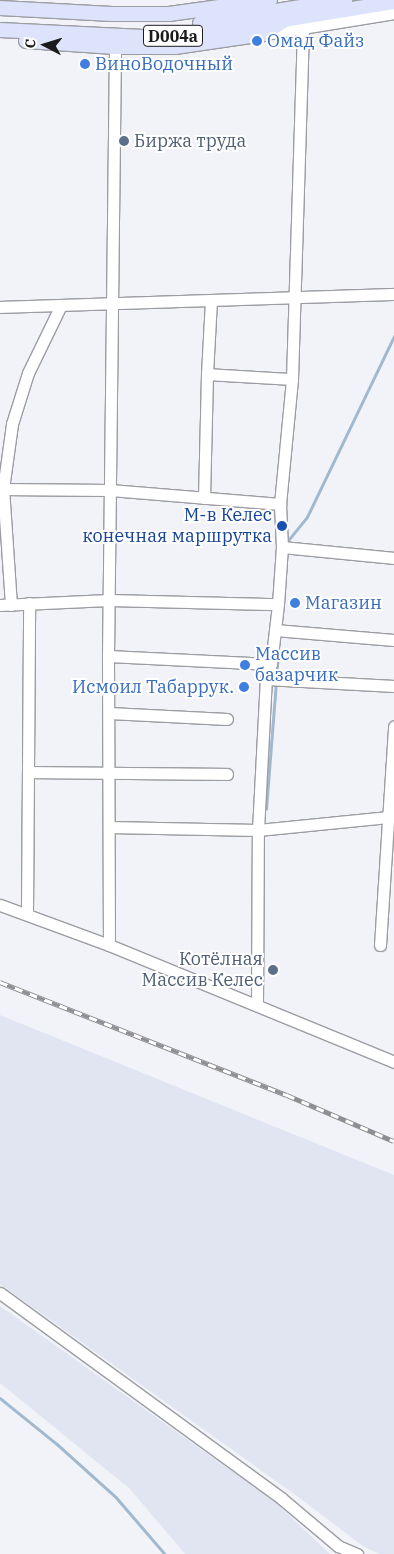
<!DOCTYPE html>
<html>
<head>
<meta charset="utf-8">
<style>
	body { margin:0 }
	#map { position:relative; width:394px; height:1554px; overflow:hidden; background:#f2f3f9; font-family:"IBM Plex Serif",serif }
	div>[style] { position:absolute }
	.built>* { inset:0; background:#e1e5f1 }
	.stream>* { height:2.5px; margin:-1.25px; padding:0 1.25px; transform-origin:1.25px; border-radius:1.25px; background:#a0b9cf }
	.roads { filter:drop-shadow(1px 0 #9b9da2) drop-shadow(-1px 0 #9b9da2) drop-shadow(0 1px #9b9da2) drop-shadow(0 -1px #9b9da2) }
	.minor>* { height:11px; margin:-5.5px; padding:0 5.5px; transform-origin:5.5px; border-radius:5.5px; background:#fff }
	.major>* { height:14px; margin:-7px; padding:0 7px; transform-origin:7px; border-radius:7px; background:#dce3fb }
	.rail>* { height:4.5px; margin-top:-2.25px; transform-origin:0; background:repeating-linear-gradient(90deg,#fff 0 8px,#8e8e93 0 16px); box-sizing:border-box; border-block:1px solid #8e8e93 }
	.dots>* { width:14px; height:14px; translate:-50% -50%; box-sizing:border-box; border:2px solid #fff; border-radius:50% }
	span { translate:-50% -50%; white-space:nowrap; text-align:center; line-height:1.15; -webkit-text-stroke:4px #fff; paint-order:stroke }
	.shield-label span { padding:1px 4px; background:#fff; border:1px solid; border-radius:4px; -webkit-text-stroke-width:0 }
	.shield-label { font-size:16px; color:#1b1b1d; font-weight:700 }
	.shop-label { font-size:18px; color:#366cbe }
	.left { translate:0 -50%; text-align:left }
	.right { translate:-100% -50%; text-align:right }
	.service-label { font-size:18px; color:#4e5e75 }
	.transit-label { font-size:18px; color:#164399 }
	.north { position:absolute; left:20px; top:20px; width:50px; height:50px; -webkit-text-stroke:4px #fff; paint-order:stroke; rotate:275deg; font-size:14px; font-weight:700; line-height:20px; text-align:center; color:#1b1b1d }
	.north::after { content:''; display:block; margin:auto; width:18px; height:22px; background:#1b1b1d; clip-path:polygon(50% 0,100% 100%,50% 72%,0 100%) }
</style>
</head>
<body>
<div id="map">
	<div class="built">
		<i style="clip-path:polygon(0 1015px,394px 1175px,394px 1554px,380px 1554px,364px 1547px,301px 1499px,0 1284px)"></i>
		<i style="clip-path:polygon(0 1306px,274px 1501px,330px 1554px,185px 1554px,130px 1489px,0 1383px)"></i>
	</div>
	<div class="stream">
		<i style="left:286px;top:543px;width:33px;rotate:-51deg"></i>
		<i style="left:307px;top:517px;width:201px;rotate:-64.3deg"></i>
		<i style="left:276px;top:677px;width:24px;rotate:-85deg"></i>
		<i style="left:266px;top:809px;width:126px;rotate:-85.5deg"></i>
		<i style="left:0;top:1398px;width:73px;rotate:38.9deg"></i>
		<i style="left:57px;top:1444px;width:79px;rotate:41.9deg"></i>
		<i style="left:116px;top:1497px;width:75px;rotate:49.3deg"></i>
	</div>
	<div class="roads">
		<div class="minor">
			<i style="left:265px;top:34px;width:131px;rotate:-9.2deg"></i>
			<i style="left:0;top:307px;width:394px;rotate:-1.9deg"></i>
			<i style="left:207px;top:374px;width:85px;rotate:3.4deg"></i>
			<i style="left:0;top:489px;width:110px;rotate:0.5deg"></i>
			<i style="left:110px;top:490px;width:171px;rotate:4.7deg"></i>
			<i style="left:204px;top:498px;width:124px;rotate:-88.6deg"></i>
			<i style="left:207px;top:374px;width:73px;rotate:-86.9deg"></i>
			<i style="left:282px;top:547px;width:113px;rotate:5.6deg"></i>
			<i style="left:0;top:605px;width:109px;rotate:-2.6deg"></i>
			<i style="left:109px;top:600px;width:169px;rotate:1.4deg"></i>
			<i style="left:11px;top:605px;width:116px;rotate:-93.9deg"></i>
			<i style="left:3px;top:489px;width:66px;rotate:-82.1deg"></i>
			<i style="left:12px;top:424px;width:53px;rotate:-72.6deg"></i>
			<i style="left:28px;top:373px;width:73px;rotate:-64.1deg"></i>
			<i style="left:275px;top:630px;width:119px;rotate:4.8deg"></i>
			<i style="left:108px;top:656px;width:163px;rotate:2.8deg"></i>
			<i style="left:266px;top:679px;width:128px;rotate:3.1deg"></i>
			<i style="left:109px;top:713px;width:118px;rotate:2.9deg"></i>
			<i style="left:30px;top:772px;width:197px;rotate:0.6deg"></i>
			<i style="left:109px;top:827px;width:149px;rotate:1.2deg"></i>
			<i style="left:258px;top:830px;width:131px;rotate:-5.7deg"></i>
			<i style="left:0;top:905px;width:116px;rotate:20.2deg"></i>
			<i style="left:109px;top:945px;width:308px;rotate:22.3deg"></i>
			<i style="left:27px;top:913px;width:310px;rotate:-89.6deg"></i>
			<i style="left:109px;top:945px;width:289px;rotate:-90.2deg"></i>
			<i style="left:108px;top:656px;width:609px;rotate:-89.34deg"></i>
			<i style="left:380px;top:945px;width:219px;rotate:-86.3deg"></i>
			<i style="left:257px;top:1004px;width:174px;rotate:-89.7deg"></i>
			<i style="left:258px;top:830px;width:151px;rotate:-87deg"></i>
			<i style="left:266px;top:679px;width:16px;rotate:-72deg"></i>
			<i style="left:271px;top:664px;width:60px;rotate:-83.3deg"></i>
			<i style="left:278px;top:604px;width:57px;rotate:-86deg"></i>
			<i style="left:282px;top:547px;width:43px;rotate:-92.7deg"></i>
			<i style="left:280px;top:504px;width:126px;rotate:-84.5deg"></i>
			<i style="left:292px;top:379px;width:351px;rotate:-88.2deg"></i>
			<i style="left:0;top:1293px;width:348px;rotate:36.1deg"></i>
			<i style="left:281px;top:1498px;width:75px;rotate:40.1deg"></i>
			<i style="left:338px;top:1546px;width:21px;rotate:23deg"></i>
		</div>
		<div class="major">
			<i style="left:0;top:8px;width:112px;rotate:3.1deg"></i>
			<i style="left:112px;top:14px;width:57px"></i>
			<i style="left:169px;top:14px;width:102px;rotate:-7.9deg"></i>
			<i style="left:200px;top:23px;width:147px;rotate:-9deg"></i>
			<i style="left:0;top:30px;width:144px;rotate:2.8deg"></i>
			<i style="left:144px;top:37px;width:27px;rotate:-2deg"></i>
			<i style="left:171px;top:36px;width:64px;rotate:-7.2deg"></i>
			<i style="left:234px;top:28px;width:162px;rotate:-9.2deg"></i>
			<i style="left:26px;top:41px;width:89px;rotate:3.9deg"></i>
			<i style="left:115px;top:47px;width:60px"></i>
			<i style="left:175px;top:47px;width:90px;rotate:-8.3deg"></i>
			<i style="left:264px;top:34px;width:22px;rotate:-34deg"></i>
		</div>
	</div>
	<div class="rail">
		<i style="left:0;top:982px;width:308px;rotate:21.5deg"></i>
		<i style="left:287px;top:1095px;width:116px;rotate:23.3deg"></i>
	</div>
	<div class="dots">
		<i style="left:257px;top:41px;background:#3f7fe0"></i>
		<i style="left:85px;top:64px;background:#3f7fe0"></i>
		<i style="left:124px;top:141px;background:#5c6f8a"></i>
		<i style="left:282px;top:526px;background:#1a4fb4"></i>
		<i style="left:295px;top:603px;background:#3f7fe0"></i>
		<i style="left:245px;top:665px;background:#3f7fe0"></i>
		<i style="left:244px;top:687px;background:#3f7fe0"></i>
		<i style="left:273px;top:970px;background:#5c6f8a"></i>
	</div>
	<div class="shield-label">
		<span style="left:173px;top:36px">D004a</span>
	</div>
	<div class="shop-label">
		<span class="left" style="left:267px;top:41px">Омад Файз</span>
		<span class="left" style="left:95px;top:64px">ВиноВодочный</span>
		<span class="left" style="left:305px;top:603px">Магазин</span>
		<span class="left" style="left:255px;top:665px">Массив<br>базарчик</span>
		<span class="right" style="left:234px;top:687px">Исмоил Табаррук.</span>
	</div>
	<div class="service-label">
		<span class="left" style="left:134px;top:141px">Биржа труда</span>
		<span class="right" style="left:263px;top:970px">Котёлная<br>Массив Келес</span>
	</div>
	<div class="transit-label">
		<span class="right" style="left:272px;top:526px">М-в Келес<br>конечная маршрутка</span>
	</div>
	<div class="north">С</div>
</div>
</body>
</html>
